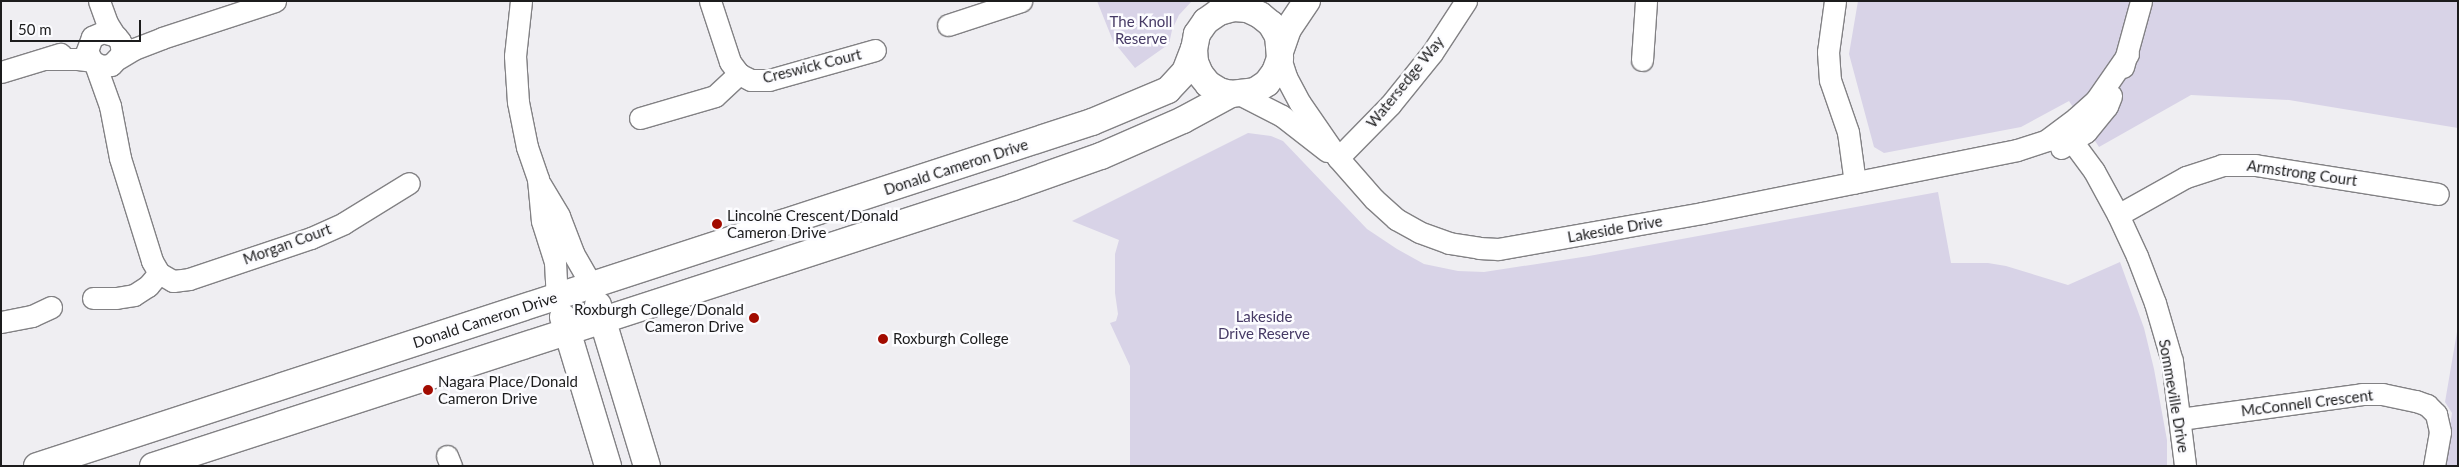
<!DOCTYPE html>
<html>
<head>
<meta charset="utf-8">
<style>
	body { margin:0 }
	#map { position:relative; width:2459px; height:467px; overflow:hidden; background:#efeef2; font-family:Lato,sans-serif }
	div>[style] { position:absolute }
	.green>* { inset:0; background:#d8d3e7 }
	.roads { filter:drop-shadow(1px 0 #828184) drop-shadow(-1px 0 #828184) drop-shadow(0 1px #828184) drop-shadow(0 -1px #828184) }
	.minor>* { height:21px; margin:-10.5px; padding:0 10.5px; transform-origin:10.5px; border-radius:10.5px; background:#fff }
	.tertiary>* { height:26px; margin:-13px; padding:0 13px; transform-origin:13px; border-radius:13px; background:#fff }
	.dots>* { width:14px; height:14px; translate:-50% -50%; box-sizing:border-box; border:2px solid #fcfcff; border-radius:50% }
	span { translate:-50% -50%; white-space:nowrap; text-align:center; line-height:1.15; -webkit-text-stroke:5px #fcfcff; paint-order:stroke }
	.park-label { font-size:15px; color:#463a65 }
	.street-label { font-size:15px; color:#1c1c1d }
	.poi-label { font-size:15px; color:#1c1c1d }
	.left { translate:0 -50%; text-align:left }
	.right { translate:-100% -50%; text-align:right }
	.frame { position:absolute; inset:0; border:2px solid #1c1c1d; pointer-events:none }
	.scale { position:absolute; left:10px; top:20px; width:131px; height:22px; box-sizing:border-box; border:2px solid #1c1c1d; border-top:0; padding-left:6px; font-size:15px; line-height:18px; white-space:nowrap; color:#1c1c1d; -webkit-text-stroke:4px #fcfcff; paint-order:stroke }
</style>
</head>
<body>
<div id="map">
	<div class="green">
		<i style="clip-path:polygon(1097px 1px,1192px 1px,1179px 15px,1172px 30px,1169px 44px,1135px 68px,1113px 41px)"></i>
		<i style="clip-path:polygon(1858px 1px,2458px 1px,2458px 128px,2289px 100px,2191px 95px,2099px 147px,2069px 101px,2021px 127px,1884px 153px,1874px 147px,1849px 54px)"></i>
		<i style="clip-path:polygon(1248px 133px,1271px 136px,1283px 141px,1367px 229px,1397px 249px,1424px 264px,1458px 271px,1484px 272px,1589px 256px,1938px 192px,1951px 263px,1988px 263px,2006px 266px,2068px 285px,2120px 262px,2144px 328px,2154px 369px,2167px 440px,2167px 466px,1130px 466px,1130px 366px,1110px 323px,1116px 321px,1118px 314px,1115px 293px,1115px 254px,1119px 240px,1072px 221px)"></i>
		<i style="clip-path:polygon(2458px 326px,2458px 466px,2444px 466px,2452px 413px,2445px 402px)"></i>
	</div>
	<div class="roads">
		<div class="minor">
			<i style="left:99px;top:1px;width:23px;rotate:70deg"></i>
			<i style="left:107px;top:23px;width:13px;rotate:58deg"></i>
			<i style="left:521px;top:1px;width:55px;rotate:96.2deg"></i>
			<i style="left:515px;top:56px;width:46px;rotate:86.3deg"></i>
			<i style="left:518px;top:102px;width:46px;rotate:78.7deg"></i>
			<i style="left:527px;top:147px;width:34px;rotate:71deg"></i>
			<i style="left:538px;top:179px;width:42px;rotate:84.6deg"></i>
			<i style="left:542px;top:221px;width:43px;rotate:72.4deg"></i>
			<i style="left:555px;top:262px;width:35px;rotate:87deg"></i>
			<i style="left:710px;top:1px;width:64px;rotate:71.8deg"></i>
			<i style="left:730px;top:62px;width:15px;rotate:53deg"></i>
			<i style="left:739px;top:74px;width:13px;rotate:27deg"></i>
			<i style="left:751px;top:80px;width:18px"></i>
			<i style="left:769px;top:80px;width:110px;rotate:-15.8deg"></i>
			<i style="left:1835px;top:1px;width:51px;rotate:97.8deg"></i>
			<i style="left:1828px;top:52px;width:28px;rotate:86deg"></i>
			<i style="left:1830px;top:80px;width:55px;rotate:70.9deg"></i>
			<i style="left:1848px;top:132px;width:51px;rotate:82.2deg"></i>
			<i style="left:948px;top:25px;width:77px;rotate:-18.2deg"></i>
			<i style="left:119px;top:58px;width:17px;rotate:-31deg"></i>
			<i style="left:134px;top:49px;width:30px;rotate:-21deg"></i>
			<i style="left:162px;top:38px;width:119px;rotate:-18.1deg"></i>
			<i style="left:1280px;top:58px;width:20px;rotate:72deg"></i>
			<i style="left:1286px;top:77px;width:30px;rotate:62deg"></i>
			<i style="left:1300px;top:103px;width:67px;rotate:55.4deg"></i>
			<i style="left:1338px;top:158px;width:55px;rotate:48.7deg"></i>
			<i style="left:1374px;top:199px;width:30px;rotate:42deg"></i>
			<i style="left:1396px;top:219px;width:26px;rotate:29deg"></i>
			<i style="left:1419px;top:232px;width:32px;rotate:20deg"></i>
			<i style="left:1449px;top:243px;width:30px;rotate:9deg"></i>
			<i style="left:1479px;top:248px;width:19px;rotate:3deg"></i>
			<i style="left:1498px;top:249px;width:207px;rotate:-10deg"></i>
			<i style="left:1702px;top:213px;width:321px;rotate:-11.3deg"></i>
			<i style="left:2017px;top:150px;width:32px;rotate:-18deg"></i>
			<i style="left:2047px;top:140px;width:36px;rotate:-37deg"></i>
			<i style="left:2076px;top:118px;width:27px;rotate:-42deg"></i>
			<i style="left:2096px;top:100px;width:56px;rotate:-55.2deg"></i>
			<i style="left:46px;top:59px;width:32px"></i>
			<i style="left:78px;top:59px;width:14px;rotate:8deg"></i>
			<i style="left:92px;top:61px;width:10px;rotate:29deg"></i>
			<i style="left:101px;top:66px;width:10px;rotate:-6deg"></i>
			<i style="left:111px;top:65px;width:16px;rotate:-47deg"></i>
			<i style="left:122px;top:53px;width:12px;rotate:-99deg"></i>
			<i style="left:120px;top:41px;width:6px;rotate:-129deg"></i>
			<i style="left:116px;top:36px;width:14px;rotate:-163deg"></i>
			<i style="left:103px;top:32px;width:12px;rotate:156deg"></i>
			<i style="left:92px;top:37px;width:15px;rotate:110deg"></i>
			<i style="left:87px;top:51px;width:11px;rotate:63deg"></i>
			<i style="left:1642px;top:60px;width:59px;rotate:-86.1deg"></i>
			<i style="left:95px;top:64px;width:45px;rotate:70.3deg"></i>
			<i style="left:110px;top:106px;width:53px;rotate:79.1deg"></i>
			<i style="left:120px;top:158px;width:108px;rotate:72.7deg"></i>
			<i style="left:152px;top:261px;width:14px;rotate:60deg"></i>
			<i style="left:159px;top:273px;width:16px;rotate:30deg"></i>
			<i style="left:173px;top:281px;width:16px;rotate:-7deg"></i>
			<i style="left:189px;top:279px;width:129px;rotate:-18.6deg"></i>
			<i style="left:311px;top:238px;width:36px;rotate:-24deg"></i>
			<i style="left:344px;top:223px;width:76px;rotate:-31.6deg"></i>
			<i style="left:2123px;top:67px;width:68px;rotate:-74.7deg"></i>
			<i style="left:1px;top:72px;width:62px;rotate:-17deg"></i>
			<i style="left:1241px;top:95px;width:46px;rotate:27.1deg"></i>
			<i style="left:1282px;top:116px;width:57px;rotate:37.9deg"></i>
			<i style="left:640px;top:118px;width:78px;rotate:-16.3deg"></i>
			<i style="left:715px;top:96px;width:33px;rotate:-43deg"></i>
			<i style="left:2063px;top:129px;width:52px;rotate:53.6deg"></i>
			<i style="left:2094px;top:171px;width:50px;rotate:61.4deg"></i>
			<i style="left:2118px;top:215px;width:45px;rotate:65.1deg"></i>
			<i style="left:2137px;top:256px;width:50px;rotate:69deg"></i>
			<i style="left:2155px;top:303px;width:60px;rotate:73.7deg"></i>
			<i style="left:2172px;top:361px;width:106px;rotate:82.9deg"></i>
			<i style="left:2061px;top:148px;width:30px;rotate:-33deg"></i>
			<i style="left:2086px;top:132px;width:33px;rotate:-51deg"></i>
			<i style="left:2107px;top:106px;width:11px;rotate:-68deg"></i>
			<i style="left:1338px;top:158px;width:74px;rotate:-45.5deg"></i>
			<i style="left:1390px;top:105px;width:67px;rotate:-51.1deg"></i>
			<i style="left:1432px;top:53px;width:62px;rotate:-56.8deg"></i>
			<i style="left:540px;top:184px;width:37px;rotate:59deg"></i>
			<i style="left:559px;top:216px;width:40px;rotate:69deg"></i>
			<i style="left:573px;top:253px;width:38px;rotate:60deg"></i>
			<i style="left:2118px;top:215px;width:78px;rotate:-29.2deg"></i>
			<i style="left:2186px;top:177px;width:38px;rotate:-18deg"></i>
			<i style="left:2222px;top:165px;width:33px"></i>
			<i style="left:2255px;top:165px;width:185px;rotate:9deg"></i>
			<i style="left:93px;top:298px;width:23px"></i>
			<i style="left:116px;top:298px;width:18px;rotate:-9deg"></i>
			<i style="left:134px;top:295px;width:17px;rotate:-33deg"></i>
			<i style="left:148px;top:286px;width:17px;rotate:-50deg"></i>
			<i style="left:1px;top:322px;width:32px;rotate:-11deg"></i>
			<i style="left:32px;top:316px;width:21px;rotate:-25deg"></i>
			<i style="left:2180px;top:419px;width:184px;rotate:-7.8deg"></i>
			<i style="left:2362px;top:394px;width:20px"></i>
			<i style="left:2382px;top:394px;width:35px;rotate:12deg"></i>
			<i style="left:2416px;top:401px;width:12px;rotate:20deg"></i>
			<i style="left:2427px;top:405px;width:13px;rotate:45deg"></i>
			<i style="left:2436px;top:414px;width:18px;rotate:77deg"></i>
			<i style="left:2440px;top:432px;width:35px;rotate:100deg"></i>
			<i style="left:447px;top:456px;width:11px;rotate:68deg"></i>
		</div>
		<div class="tertiary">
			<i style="left:1281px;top:49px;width:21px;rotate:-71deg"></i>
			<i style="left:1288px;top:29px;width:34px;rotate:-56deg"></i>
			<i style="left:598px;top:305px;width:168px;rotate:73.1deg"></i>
			<i style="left:563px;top:317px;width:156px;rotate:73.2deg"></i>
			<i style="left:37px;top:466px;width:1110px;rotate:-18.06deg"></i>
			<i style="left:1092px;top:122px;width:82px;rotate:-22.8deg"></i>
			<i style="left:1168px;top:90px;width:25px;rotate:-47deg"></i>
			<i style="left:1185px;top:72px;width:25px;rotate:-69deg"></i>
			<i style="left:153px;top:466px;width:904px;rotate:-17.97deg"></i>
			<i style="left:1013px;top:187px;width:93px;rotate:-19.4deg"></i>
			<i style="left:1101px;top:156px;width:90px;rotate:-23.7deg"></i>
			<i style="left:1183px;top:120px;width:55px;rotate:-28.4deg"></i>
			<i style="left:1231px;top:94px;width:24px;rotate:-7deg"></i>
			<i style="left:1255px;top:91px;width:14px;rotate:-34deg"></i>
			<i style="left:1267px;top:83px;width:14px;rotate:-54deg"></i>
			<i style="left:1275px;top:72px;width:15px;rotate:-70deg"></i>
			<i style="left:1280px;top:58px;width:22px;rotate:-95deg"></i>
			<i style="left:1278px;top:36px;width:14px;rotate:-120deg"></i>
			<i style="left:1271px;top:24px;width:14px;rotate:-141deg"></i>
			<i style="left:1260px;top:15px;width:14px;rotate:-155deg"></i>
			<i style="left:1247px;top:9px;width:13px;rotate:-176deg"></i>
			<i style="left:1234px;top:8px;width:16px;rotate:165deg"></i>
			<i style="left:1219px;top:12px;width:16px;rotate:145deg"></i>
			<i style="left:1206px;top:21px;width:16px;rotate:125deg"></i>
			<i style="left:1197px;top:34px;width:15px;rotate:101deg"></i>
			<i style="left:1194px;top:49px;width:13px;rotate:86deg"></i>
			<i style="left:1195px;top:62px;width:13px;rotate:67deg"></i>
			<i style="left:1200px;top:74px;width:13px;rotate:51deg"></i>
			<i style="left:1208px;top:84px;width:13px;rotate:32deg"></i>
			<i style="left:1219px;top:91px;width:12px;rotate:14deg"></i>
		</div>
	</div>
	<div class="dots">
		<i style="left:717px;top:224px;background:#a20b00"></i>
		<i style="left:754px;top:318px;background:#a20b00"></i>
		<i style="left:883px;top:339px;background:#a20b00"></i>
		<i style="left:428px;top:390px;background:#a20b00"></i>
	</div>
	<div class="park-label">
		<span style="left:1141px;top:30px">The Knoll<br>Reserve</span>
		<span style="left:1264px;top:325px">Lakeside<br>Drive Reserve</span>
	</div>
	<div class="street-label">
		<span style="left:812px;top:66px;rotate:-14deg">Creswick Court</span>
		<span style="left:1405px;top:82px;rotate:-51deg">Watersedge Way</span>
		<span style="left:956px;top:167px;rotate:-18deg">Donald Cameron Drive</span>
		<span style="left:2302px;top:173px;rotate:8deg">Armstrong Court</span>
		<span style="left:1615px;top:229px;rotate:-10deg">Lakeside Drive</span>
		<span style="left:287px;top:244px;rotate:-20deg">Morgan Court</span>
		<span style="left:485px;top:320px;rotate:-18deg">Donald Cameron Drive</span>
		<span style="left:2174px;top:396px;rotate:80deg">Sommeville Drive</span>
		<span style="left:2307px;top:403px;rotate:-7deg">McConnell Crescent</span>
	</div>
	<div class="poi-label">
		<span class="left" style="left:727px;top:224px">Lincolne Crescent/Donald<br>Cameron Drive</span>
		<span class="right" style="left:744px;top:318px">Roxburgh College/Donald<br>Cameron Drive</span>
		<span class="left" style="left:893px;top:339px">Roxburgh College</span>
		<span class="left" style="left:438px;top:390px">Nagara Place/Donald<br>Cameron Drive</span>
	</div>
	<div class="frame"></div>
	<div class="scale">50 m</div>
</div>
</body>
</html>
